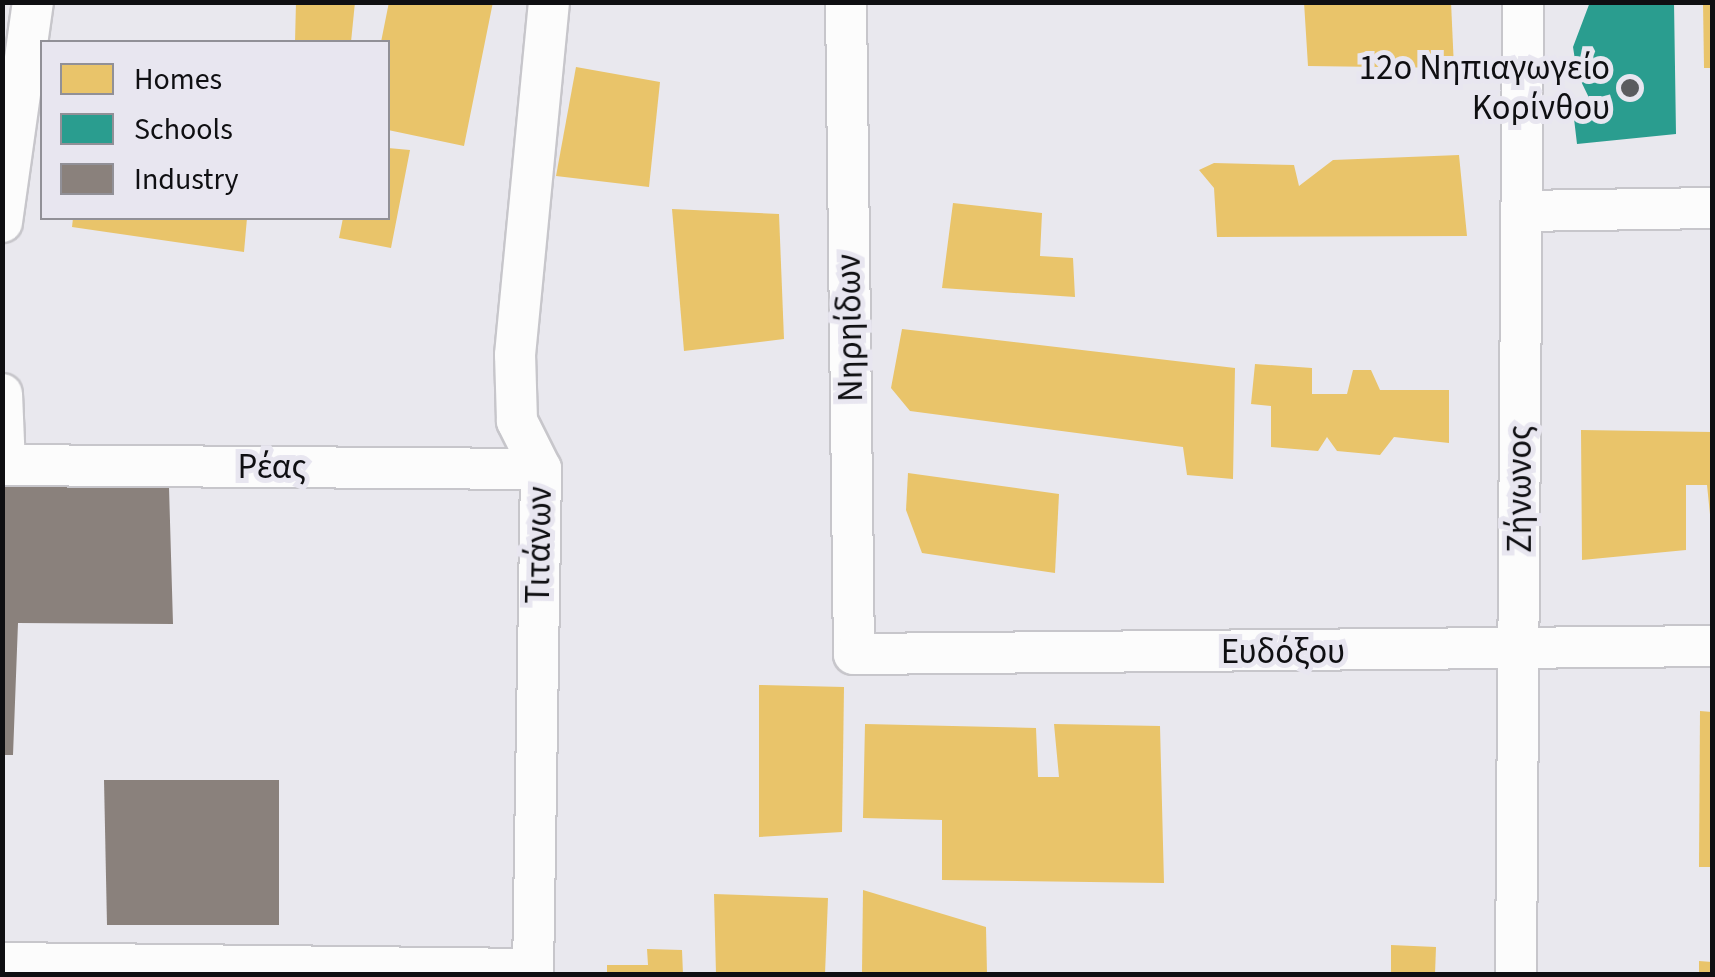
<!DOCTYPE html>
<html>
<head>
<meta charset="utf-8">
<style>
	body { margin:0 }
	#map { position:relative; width:1715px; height:977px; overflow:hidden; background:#e9e8ee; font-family:"Source Sans 3",sans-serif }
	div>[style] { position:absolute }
	.homes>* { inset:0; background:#e9c46a }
	.schools>* { inset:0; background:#2a9d8f }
	.industry>* { inset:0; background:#8a817c }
	.roads { filter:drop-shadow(2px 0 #c7c6cb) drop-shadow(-2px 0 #c7c6cb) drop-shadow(0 2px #c7c6cb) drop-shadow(0 -2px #c7c6cb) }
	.minor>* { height:40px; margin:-20px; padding:0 20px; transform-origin:20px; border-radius:20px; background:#fcfcfc }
	.dots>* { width:28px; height:28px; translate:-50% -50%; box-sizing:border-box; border:5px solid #e8e6f0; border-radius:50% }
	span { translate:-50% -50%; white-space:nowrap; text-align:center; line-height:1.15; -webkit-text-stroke:10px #e8e6f0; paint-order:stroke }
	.poi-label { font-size:35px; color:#0f0f12 }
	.right { translate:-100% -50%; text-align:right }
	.street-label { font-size:35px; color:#0f0f12 }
	.frame { position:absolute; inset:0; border:5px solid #0f0f12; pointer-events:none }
	.legend { position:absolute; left:40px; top:40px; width:350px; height:180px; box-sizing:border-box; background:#e8e6f0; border:2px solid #919097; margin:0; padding:12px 18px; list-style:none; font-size:30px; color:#0f0f12 }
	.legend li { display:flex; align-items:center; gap:20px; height:50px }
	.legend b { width:50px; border:2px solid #919097 }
</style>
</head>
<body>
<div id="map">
	<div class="homes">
		<i style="clip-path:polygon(296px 2px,355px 2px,351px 42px,295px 42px)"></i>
		<i style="clip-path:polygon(389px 2px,493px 2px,464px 146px,388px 130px,388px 42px,381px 42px)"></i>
		<i style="clip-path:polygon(1304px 2px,1451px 2px,1454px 68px,1308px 66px)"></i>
		<i style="clip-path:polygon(1703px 2px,1712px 2px,1712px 68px,1704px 68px)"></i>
		<i style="clip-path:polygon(576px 67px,660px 82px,649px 187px,556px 176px)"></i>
		<i style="clip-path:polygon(388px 148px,410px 150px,391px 248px,339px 238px,343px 218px,388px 218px)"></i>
		<i style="clip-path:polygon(1459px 155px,1467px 236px,1217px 237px,1214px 188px,1199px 170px,1214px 163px,1294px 165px,1299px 186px,1333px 160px)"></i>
		<i style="clip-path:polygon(953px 203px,1042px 213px,1040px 256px,1073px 258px,1075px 297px,942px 288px)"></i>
		<i style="clip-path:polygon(672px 209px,779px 214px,784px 339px,684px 351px)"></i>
		<i style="clip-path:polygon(73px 218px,247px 218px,244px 252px,72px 227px)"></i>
		<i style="clip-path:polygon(902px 329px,1235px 368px,1233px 479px,1187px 475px,1183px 447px,910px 411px,891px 388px)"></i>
		<i style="clip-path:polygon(1255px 364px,1312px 368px,1312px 394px,1347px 394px,1353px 370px,1371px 370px,1380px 390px,1449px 390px,1449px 443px,1394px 437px,1380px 455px,1337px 451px,1327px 437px,1318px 451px,1271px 447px,1271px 406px,1251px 404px)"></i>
		<i style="clip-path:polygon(1581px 430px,1712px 432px,1712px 534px,1707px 485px,1686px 485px,1686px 550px,1582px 560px)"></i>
		<i style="clip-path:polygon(908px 473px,1059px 494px,1055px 573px,922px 553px,906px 510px)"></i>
		<i style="clip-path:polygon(759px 685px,844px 687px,842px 832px,759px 837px)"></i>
		<i style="clip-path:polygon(1700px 711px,1712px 712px,1712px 867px,1699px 867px)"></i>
		<i style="clip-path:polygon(865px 724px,1036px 728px,1038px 777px,1059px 777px,1054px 724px,1160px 726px,1164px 883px,942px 880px,942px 820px,863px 818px)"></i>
		<i style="clip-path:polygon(863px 890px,986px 927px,987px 974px,862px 972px)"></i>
		<i style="clip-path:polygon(714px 894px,828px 898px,825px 974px,716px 974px)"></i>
		<i style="clip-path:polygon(1391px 945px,1436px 947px,1435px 974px,1391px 974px)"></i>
		<i style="clip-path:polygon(647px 949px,682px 950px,683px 974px,607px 974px,607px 965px,648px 965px)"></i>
		<i style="clip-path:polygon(1699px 961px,1712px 962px,1712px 974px,1699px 974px)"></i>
	</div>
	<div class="schools">
		<i style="clip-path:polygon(1590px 2px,1674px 2px,1676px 134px,1577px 144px,1573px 110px,1592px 104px,1577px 73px,1573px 47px)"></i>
	</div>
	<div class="industry">
		<i style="clip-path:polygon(3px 482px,169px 487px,173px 624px,18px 623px,13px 755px,3px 755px)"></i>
		<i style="clip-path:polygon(104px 780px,279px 780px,279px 925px,107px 925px)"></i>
	</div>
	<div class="roads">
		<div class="minor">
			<i style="left:846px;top:2px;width:652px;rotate:89.3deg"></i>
			<i style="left:854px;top:654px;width:858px;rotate:-0.53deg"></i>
			<i style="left:1522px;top:211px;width:190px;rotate:-0.9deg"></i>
			<i style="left:2px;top:222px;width:222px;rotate:-82deg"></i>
			<i style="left:2px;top:394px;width:71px;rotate:87.6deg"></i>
			<i style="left:2px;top:465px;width:539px;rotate:0.43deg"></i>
			<i style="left:2px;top:963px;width:531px;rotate:0.65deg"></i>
			<i style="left:533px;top:974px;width:505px;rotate:-89.09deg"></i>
			<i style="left:541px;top:469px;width:54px;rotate:-116.6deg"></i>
			<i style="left:517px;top:421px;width:66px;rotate:-91.7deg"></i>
			<i style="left:515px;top:355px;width:355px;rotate:-84.5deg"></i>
			<i style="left:1516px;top:974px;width:972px;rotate:-89.59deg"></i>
		</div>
	</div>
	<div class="dots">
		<i style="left:1630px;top:88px;background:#5b5b5f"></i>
	</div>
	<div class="poi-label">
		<span class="right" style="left:1610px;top:88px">12ο Νηπιαγωγείο<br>Κορίνθου</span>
	</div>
	<div class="street-label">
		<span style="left:850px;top:328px;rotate:-91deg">Νηρηίδων</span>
		<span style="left:272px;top:467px">Ρέας</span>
		<span style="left:1520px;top:489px;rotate:-90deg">Ζήνωνος</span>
		<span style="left:539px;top:545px;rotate:-89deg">Τιτάνων</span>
		<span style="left:1283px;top:652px">Ευδόξου</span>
	</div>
	<div class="frame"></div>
	<ul class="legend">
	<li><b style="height:28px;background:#e9c46a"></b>Homes</li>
	<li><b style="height:28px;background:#2a9d8f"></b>Schools</li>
	<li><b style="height:28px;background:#8a817c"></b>Industry</li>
	</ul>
</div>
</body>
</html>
